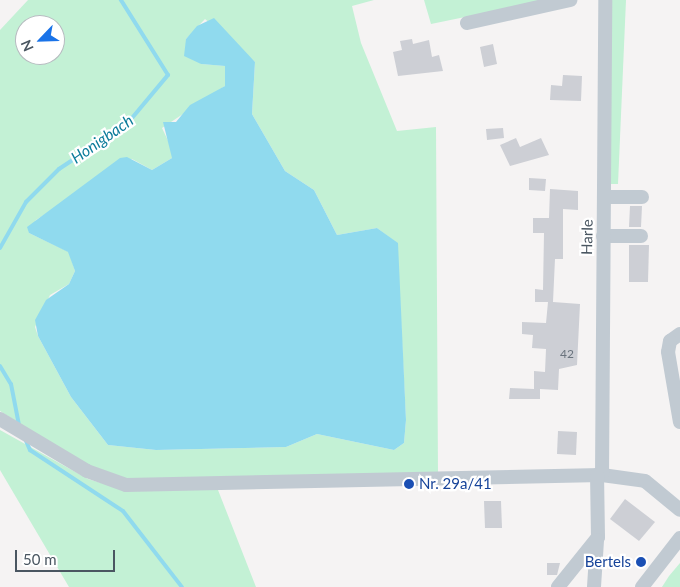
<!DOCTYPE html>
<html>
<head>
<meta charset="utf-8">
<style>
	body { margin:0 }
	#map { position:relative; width:680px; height:587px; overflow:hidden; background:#f5f3f3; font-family:Lato,sans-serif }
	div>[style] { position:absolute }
	.green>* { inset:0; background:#c3f1d5 }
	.water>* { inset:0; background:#90daee }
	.stream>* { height:4px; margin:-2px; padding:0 2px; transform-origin:2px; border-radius:2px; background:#90daee }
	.building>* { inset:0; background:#cdcfd5 }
	.minor>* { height:14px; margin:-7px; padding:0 7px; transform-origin:7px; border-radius:7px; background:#c1cad2 }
	.dots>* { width:14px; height:14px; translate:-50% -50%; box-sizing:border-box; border:2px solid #fff; border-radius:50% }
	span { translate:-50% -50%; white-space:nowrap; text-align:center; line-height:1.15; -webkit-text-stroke:4.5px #fff; paint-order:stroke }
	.number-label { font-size:12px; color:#6b747e }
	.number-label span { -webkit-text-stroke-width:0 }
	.street-label { font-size:15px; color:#4a5661 }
	.transit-label { font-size:15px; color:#164399 }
	.left { translate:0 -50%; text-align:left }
	.right { translate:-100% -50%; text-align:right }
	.water-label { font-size:16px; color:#0c7c9b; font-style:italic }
	.north { position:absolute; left:15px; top:15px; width:50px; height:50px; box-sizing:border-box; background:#fff; border:1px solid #b7bbc0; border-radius:50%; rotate:246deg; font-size:14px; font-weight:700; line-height:20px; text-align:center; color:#4a5661 }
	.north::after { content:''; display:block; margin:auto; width:18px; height:22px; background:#1a73e8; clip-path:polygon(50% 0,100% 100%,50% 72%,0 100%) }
	.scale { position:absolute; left:15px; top:550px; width:100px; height:22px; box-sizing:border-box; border:2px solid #4a5661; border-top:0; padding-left:6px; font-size:15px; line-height:18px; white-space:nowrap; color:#4a5661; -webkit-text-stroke:4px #fff; paint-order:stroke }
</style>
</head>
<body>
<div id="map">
	<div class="green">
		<i style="clip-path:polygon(evenodd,28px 0,374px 0,352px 6px,361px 43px,397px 131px,436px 127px,438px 474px,130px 481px,88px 467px,0 411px,0 30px,28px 0,205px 19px,255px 62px,252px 114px,285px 171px,314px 190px,337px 235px,377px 228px,397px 243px,406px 420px,404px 443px,394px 450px,317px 434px,286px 447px,156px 450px,108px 445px,71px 397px,38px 336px,35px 327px,50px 295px,69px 284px,75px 271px,69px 252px,29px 233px,36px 220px,132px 159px,152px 170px,172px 158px,173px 151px,162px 128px,225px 86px,226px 66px,201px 64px,186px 39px,205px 19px,28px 0,25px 25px,55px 25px,55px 55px,25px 55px,25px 25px)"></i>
		<i style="clip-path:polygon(424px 0,548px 0,431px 24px)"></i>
		<i style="clip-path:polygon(611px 0,626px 0,618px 184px,610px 184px)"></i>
		<i style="clip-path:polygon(0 430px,88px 479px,124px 490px,218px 490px,256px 587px,69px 587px,0 470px)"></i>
		<i style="clip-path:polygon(680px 563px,680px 587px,662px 587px,669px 576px)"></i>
	</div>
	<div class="water">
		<i style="clip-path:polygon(214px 18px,255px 62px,252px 114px,285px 171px,314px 190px,337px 235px,377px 228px,398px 243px,406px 420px,404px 443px,394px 450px,317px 434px,286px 447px,156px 450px,108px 445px,71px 397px,38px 336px,35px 320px,46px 300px,69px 284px,75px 271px,68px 252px,29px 233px,27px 227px,120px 158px,127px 157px,152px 170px,172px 158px,163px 122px,176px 122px,190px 105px,225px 86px,225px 66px,201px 64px,184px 56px,186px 39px,197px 26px)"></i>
	</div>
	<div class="stream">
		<i style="left:0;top:248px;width:53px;rotate:-60.5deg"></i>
		<i style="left:26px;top:202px;width:47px;rotate:-45deg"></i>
		<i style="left:59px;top:169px;width:82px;rotate:-33.5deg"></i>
		<i style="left:127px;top:124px;width:64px;rotate:-50.1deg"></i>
		<i style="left:168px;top:75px;width:89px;rotate:-122.1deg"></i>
		<i style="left:0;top:366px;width:21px;rotate:59deg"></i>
		<i style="left:11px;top:384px;width:42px;rotate:79deg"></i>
		<i style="left:26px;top:441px;width:10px;rotate:66deg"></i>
		<i style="left:30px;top:450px;width:111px;rotate:33.3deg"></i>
		<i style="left:123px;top:511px;width:96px;rotate:52.2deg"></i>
	</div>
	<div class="building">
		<i style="clip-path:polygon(412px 39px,413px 44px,429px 40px,432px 57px,439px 55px,443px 71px,398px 76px,393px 52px,402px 50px,400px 41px)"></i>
		<i style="clip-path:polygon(493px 44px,497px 64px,484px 67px,480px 47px)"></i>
		<i style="clip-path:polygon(563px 75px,582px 76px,581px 101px,550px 100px,551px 85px,562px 86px)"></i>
		<i style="clip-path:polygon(503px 128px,504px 138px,487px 140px,486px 129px)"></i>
		<i style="clip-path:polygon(516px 138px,520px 147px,541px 138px,549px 155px,510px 166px,500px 145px)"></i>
		<i style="clip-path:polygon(529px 178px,546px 179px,545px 191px,529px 190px)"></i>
		<i style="clip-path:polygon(550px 189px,578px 191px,578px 210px,563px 209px,563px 259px,555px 259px,553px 302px,580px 304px,577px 365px,559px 369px,558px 390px,540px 389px,540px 399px,509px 399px,510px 388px,534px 389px,534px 371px,545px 372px,546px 349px,532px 348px,533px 335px,522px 334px,522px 322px,546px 323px,548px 302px,535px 302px,535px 289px,543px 290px,544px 233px,533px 233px,533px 218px,549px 218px)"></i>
		<i style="clip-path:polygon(630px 206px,642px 206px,641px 227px,629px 227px)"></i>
		<i style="clip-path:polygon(629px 245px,649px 245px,648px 282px,629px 282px)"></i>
		<i style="clip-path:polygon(558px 431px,577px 432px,576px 455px,557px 454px)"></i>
		<i style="clip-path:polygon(625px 499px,655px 522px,639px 541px,610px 519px)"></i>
		<i style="clip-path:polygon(484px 501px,501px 501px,502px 528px,485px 528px)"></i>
		<i style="clip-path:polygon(547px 563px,560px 563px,557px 575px,547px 575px)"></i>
	</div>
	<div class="minor">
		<i style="left:467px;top:23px;width:106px;rotate:-12.6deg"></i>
		<i style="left:604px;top:197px;width:38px"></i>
		<i style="left:603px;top:236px;width:38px"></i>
		<i style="left:680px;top:334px;width:12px;rotate:145deg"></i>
		<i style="left:670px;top:341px;width:11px;rotate:100deg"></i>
		<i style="left:668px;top:352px;width:71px;rotate:80.3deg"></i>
		<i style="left:0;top:419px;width:101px;rotate:30.9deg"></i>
		<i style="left:87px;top:471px;width:41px;rotate:19.7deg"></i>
		<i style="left:126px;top:485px;width:476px;rotate:-1.2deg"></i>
		<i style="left:602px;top:475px;width:43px;rotate:7.9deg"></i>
		<i style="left:645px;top:481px;width:45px;rotate:39.6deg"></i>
		<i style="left:602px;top:475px;width:475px;rotate:-89.6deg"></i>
		<i style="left:558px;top:587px;width:64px;rotate:-51.3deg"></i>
		<i style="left:598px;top:537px;width:62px;rotate:-90.9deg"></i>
		<i style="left:594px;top:587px;width:47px;rotate:-86.3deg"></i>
		<i style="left:642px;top:587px;width:62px;rotate:-52.2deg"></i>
	</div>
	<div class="dots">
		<i style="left:409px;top:484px;background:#1a4fb4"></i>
		<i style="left:641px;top:562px;background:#1a4fb4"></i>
	</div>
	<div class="number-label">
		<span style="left:567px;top:354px">42</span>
	</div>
	<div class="street-label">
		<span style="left:587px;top:237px;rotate:-89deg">Harle</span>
	</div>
	<div class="transit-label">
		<span class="left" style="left:419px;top:484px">Nr. 29a/41</span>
		<span class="right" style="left:631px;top:562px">Bertels</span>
	</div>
	<div class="water-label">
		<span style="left:102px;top:139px;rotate:-35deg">Honigbach</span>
	</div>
	<div class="north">N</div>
	<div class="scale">50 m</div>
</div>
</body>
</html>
